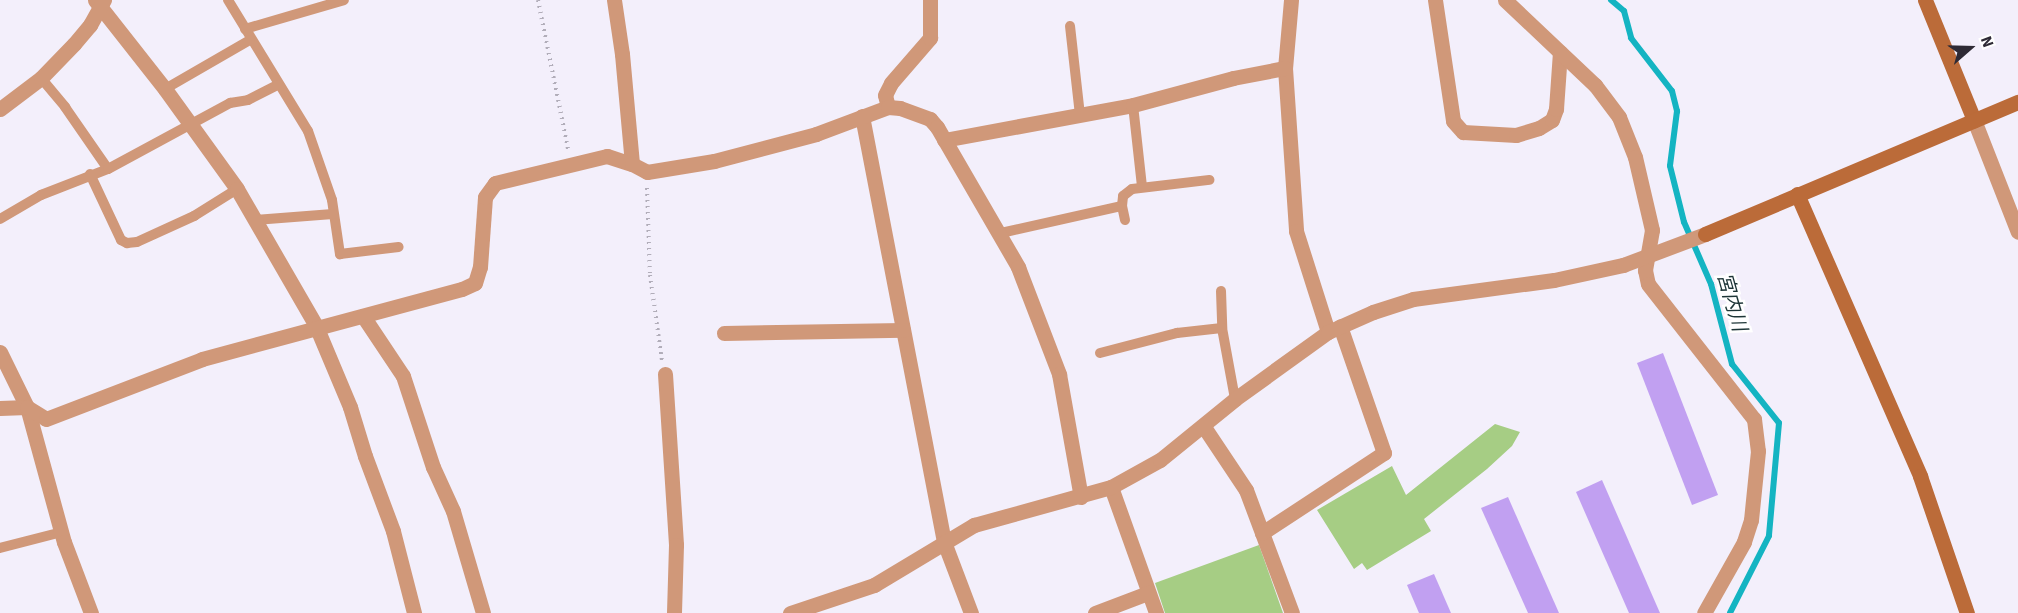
<!DOCTYPE html>
<html>
<head>
<meta charset="utf-8">
<style>
	body { margin:0 }
	#map { position:relative; width:2018px; height:613px; overflow:hidden; background:#f3effb; font-family:"Source Sans 3","Noto Sans JP",sans-serif }
	div>[style] { position:absolute }
	.green>* { inset:0; background:#a6cd84 }
	.stream>* { height:6px; margin:-3px; padding:0 3px; transform-origin:3px; border-radius:3px; background:#14b4c2 }
	.building>* { inset:0; background:#c1a0f1 }
	.path>* { height:4px; margin-top:-2px; transform-origin:0; background:repeating-linear-gradient(90deg,#b1adb9 0 1.5px,transparent 0 6px) }
	.lane>* { height:10px; margin:-5px; padding:0 5px; transform-origin:5px; border-radius:5px; background:#d09879 }
	.street>* { height:15px; margin:-7.5px; padding:0 7.5px; transform-origin:7.5px; border-radius:7.5px; background:#d09879 }
	.secondary>* { height:15px; margin:-7.5px; padding:0 7.5px; transform-origin:7.5px; border-radius:7.5px; background:#bb6b39 }
	span { translate:-50% -50%; white-space:nowrap; text-align:center; line-height:1.15; -webkit-text-stroke:5px #fff; paint-order:stroke }
	.water-label { font-size:20px; color:#1d3537; font-style:italic }
	.north { position:absolute; left:1940px; top:18px; width:60px; height:60px; -webkit-text-stroke:4px #fff; paint-order:stroke; rotate:70deg; font-size:16px; font-weight:700; line-height:24px; text-align:center; color:#2e2a35 }
	.north::after { content:''; display:block; margin:auto; width:21px; height:27px; background:#2e2a35; clip-path:polygon(50% 0,100% 100%,50% 72%,0 100%) }
</style>
</head>
<body>
<div id="map">
	<div class="green">
		<i style="clip-path:polygon(1495px 424px,1520px 432px,1512px 446px,1487px 469px,1424px 519px,1431px 531px,1367px 570px,1362px 563px,1354px 569px,1317px 510px,1392px 466px,1406px 495px)"></i>
		<i style="clip-path:polygon(1259px 545px,1283px 613px,1165px 613px,1155px 583px)"></i>
	</div>
	<div class="stream">
		<i style="left:1611px;top:0;width:17px;rotate:40deg"></i>
		<i style="left:1624px;top:11px;width:28px;rotate:75deg"></i>
		<i style="left:1631px;top:38px;width:67px;rotate:52.3deg"></i>
		<i style="left:1672px;top:91px;width:21px;rotate:76deg"></i>
		<i style="left:1677px;top:111px;width:55px;rotate:97.3deg"></i>
		<i style="left:1670px;top:166px;width:58px;rotate:76deg"></i>
		<i style="left:1684px;top:222px;width:68px;rotate:66.5deg"></i>
		<i style="left:1711px;top:284px;width:83px;rotate:75.3deg"></i>
		<i style="left:1732px;top:364px;width:75px;rotate:51.5deg"></i>
		<i style="left:1779px;top:423px;width:113px;rotate:95.1deg"></i>
		<i style="left:1769px;top:536px;width:86px;rotate:116.9deg"></i>
	</div>
	<div class="building">
		<i style="clip-path:polygon(1663px 353px,1718px 495px,1692px 505px,1637px 363px)"></i>
		<i style="clip-path:polygon(1602px 480px,1660px 613px,1629px 613px,1576px 492px)"></i>
		<i style="clip-path:polygon(1508px 497px,1559px 613px,1528px 613px,1481px 508px)"></i>
		<i style="clip-path:polygon(1434px 574px,1451px 613px,1419px 613px,1407px 585px)"></i>
	</div>
	<div class="path">
		<i style="left:538px;top:0;width:152px;rotate:78.6deg"></i>
		<i style="left:647px;top:188px;width:87px;rotate:88deg"></i>
		<i style="left:650px;top:275px;width:86px;rotate:82deg"></i>
	</div>
	<div class="lane">
		<i style="left:228px;top:0;width:153px;rotate:58.6deg"></i>
		<i style="left:308px;top:131px;width:73px;rotate:70.8deg"></i>
		<i style="left:332px;top:200px;width:55px;rotate:81.6deg"></i>
		<i style="left:340px;top:254px;width:59px;rotate:-6.8deg"></i>
		<i style="left:1070px;top:26px;width:90px;rotate:83.6deg"></i>
		<i style="left:245px;top:29px;width:103px;rotate:-16.3deg"></i>
		<i style="left:41px;top:78px;width:38px;rotate:50deg"></i>
		<i style="left:65px;top:107px;width:75px;rotate:55.3deg"></i>
		<i style="left:165px;top:89px;width:98px;rotate:-30deg"></i>
		<i style="left:1133px;top:105px;width:82px;rotate:83.7deg"></i>
		<i style="left:90px;top:174px;width:73px;rotate:64.8deg"></i>
		<i style="left:121px;top:240px;width:7px;rotate:27deg"></i>
		<i style="left:127px;top:243px;width:10px;rotate:-6deg"></i>
		<i style="left:137px;top:242px;width:63px;rotate:-24.5deg"></i>
		<i style="left:194px;top:216px;width:51px;rotate:-32.1deg"></i>
		<i style="left:0;top:219px;width:48px;rotate:-30.3deg"></i>
		<i style="left:41px;top:195px;width:72px;rotate:-21.2deg"></i>
		<i style="left:108px;top:169px;width:139px;rotate:-28.4deg"></i>
		<i style="left:230px;top:103px;width:18px;rotate:-9deg"></i>
		<i style="left:248px;top:100px;width:33px;rotate:-27deg"></i>
		<i style="left:255px;top:220px;width:78px;rotate:-4.4deg"></i>
		<i style="left:1125px;top:220px;width:14px;rotate:-102deg"></i>
		<i style="left:1122px;top:206px;width:10px;rotate:-84deg"></i>
		<i style="left:1123px;top:196px;width:11px;rotate:-38deg"></i>
		<i style="left:1132px;top:189px;width:78px;rotate:-6.7deg"></i>
		<i style="left:1001px;top:233px;width:124px;rotate:-12.6deg"></i>
		<i style="left:1221px;top:291px;width:37px;rotate:88deg"></i>
		<i style="left:1222px;top:328px;width:72px;rotate:79.6deg"></i>
		<i style="left:1100px;top:353px;width:80px;rotate:-14.6deg"></i>
		<i style="left:1177px;top:333px;width:45px;rotate:-6.3deg"></i>
		<i style="left:0;top:548px;width:64px;rotate:-14.5deg"></i>
	</div>
	<div class="street">
		<i style="left:95px;top:0;width:113px;rotate:51.8deg"></i>
		<i style="left:165px;top:89px;width:123px;rotate:54.2deg"></i>
		<i style="left:237px;top:189px;width:158px;rotate:60deg"></i>
		<i style="left:316px;top:326px;width:88px;rotate:67.2deg"></i>
		<i style="left:350px;top:407px;width:51px;rotate:73deg"></i>
		<i style="left:365px;top:456px;width:80px;rotate:69.5deg"></i>
		<i style="left:393px;top:531px;width:85px;rotate:75.6deg"></i>
		<i style="left:614px;top:0;width:55px;rotate:81.6deg"></i>
		<i style="left:622px;top:54px;width:110px;rotate:84.8deg"></i>
		<i style="left:1291px;top:0;width:68px;rotate:95deg"></i>
		<i style="left:1285px;top:68px;width:163px;rotate:86.1deg"></i>
		<i style="left:1296px;top:231px;width:106px;rotate:72.4deg"></i>
		<i style="left:1435px;top:0;width:122px;rotate:81.5deg"></i>
		<i style="left:1453px;top:121px;width:15px;rotate:48deg"></i>
		<i style="left:1463px;top:132px;width:53px;rotate:3.2deg"></i>
		<i style="left:1516px;top:135px;width:24px;rotate:-17deg"></i>
		<i style="left:1539px;top:128px;width:15px;rotate:-32deg"></i>
		<i style="left:1552px;top:120px;width:12px;rotate:-70deg"></i>
		<i style="left:1556px;top:109px;width:57px;rotate:-86deg"></i>
		<i style="left:1505px;top:0;width:124px;rotate:43.4deg"></i>
		<i style="left:1595px;top:85px;width:40px;rotate:53deg"></i>
		<i style="left:1619px;top:117px;width:43px;rotate:68.2deg"></i>
		<i style="left:1635px;top:157px;width:75px;rotate:76.9deg"></i>
		<i style="left:1652px;top:230px;width:41px;rotate:99.9deg"></i>
		<i style="left:1645px;top:270px;width:14px;rotate:78deg"></i>
		<i style="left:1648px;top:284px;width:172px;rotate:51.9deg"></i>
		<i style="left:1754px;top:419px;width:32px;rotate:83deg"></i>
		<i style="left:1758px;top:451px;width:69px;rotate:95.8deg"></i>
		<i style="left:1751px;top:520px;width:23px;rotate:108deg"></i>
		<i style="left:1744px;top:542px;width:81px;rotate:119.4deg"></i>
		<i style="left:888px;top:107px;width:12px;rotate:-104deg"></i>
		<i style="left:885px;top:95px;width:13px;rotate:-63deg"></i>
		<i style="left:891px;top:83px;width:60px;rotate:-49.1deg"></i>
		<i style="left:930px;top:38px;width:38px;rotate:-90deg"></i>
		<i style="left:0;top:109px;width:51px;rotate:-37.1deg"></i>
		<i style="left:41px;top:78px;width:47px;rotate:-45.9deg"></i>
		<i style="left:74px;top:44px;width:25px;rotate:-50deg"></i>
		<i style="left:90px;top:25px;width:29px;rotate:-61deg"></i>
		<i style="left:862px;top:116px;width:434px;rotate:79.1deg"></i>
		<i style="left:944px;top:542px;width:76px;rotate:69.2deg"></i>
		<i style="left:1974px;top:120px;width:120px;rotate:68.6deg"></i>
		<i style="left:944px;top:140px;width:192px;rotate:-10.5deg"></i>
		<i style="left:1133px;top:105px;width:104px;rotate:-15.1deg"></i>
		<i style="left:1233px;top:78px;width:53px;rotate:-10.9deg"></i>
		<i style="left:363px;top:316px;width:72px;rotate:56.3deg"></i>
		<i style="left:403px;top:376px;width:96px;rotate:71.8deg"></i>
		<i style="left:433px;top:467px;width:48px;rotate:65.6deg"></i>
		<i style="left:453px;top:511px;width:106px;rotate:73.6deg"></i>
		<i style="left:724px;top:333px;width:179px;rotate:-1deg"></i>
		<i style="left:0;top:352px;width:61px;rotate:63.9deg"></i>
		<i style="left:27px;top:407px;width:140px;rotate:74.7deg"></i>
		<i style="left:64px;top:542px;width:76px;rotate:69.2deg"></i>
		<i style="left:665px;top:374px;width:171px;rotate:86.3deg"></i>
		<i style="left:676px;top:545px;width:68px;rotate:91.7deg"></i>
		<i style="left:0;top:408px;width:27px;rotate:-2deg"></i>
		<i style="left:27px;top:407px;width:22px;rotate:32deg"></i>
		<i style="left:46px;top:419px;width:167px;rotate:-21deg"></i>
		<i style="left:202px;top:359px;width:269px;rotate:-15.1deg"></i>
		<i style="left:462px;top:289px;width:14px;rotate:-25deg"></i>
		<i style="left:475px;top:283px;width:17px;rotate:-73deg"></i>
		<i style="left:480px;top:267px;width:70px;rotate:-85.9deg"></i>
		<i style="left:485px;top:197px;width:17px;rotate:-54deg"></i>
		<i style="left:495px;top:183px;width:115px;rotate:-13.6deg"></i>
		<i style="left:607px;top:156px;width:26px;rotate:18deg"></i>
		<i style="left:632px;top:164px;width:17px;rotate:28deg"></i>
		<i style="left:647px;top:172px;width:68px;rotate:-9.3deg"></i>
		<i style="left:714px;top:161px;width:106px;rotate:-14.8deg"></i>
		<i style="left:816px;top:134px;width:77px;rotate:-20.6deg"></i>
		<i style="left:888px;top:107px;width:12px;rotate:5deg"></i>
		<i style="left:900px;top:108px;width:32px;rotate:20deg"></i>
		<i style="left:930px;top:119px;width:11px;rotate:49deg"></i>
		<i style="left:937px;top:127px;width:162px;rotate:59.9deg"></i>
		<i style="left:1018px;top:267px;width:115px;rotate:69deg"></i>
		<i style="left:1059px;top:374px;width:125px;rotate:79.9deg"></i>
		<i style="left:1204px;top:427px;width:76px;rotate:56.3deg"></i>
		<i style="left:1246px;top:490px;width:131px;rotate:69.5deg"></i>
		<i style="left:1111px;top:487px;width:134px;rotate:70.3deg"></i>
		<i style="left:1262px;top:533px;width:146px;rotate:-33.3deg"></i>
		<i style="left:1384px;top:453px;width:134px;rotate:-109.1deg"></i>
		<i style="left:790px;top:613px;width:89px;rotate:-18.4deg"></i>
		<i style="left:874px;top:585px;width:117px;rotate:-31deg"></i>
		<i style="left:974px;top:525px;width:142px;rotate:-15.5deg"></i>
		<i style="left:1111px;top:487px;width:56px;rotate:-28.9deg"></i>
		<i style="left:1160px;top:460px;width:97px;rotate:-39.1deg"></i>
		<i style="left:1235px;top:399px;width:115px;rotate:-35.8deg"></i>
		<i style="left:1328px;top:332px;width:49px;rotate:-24deg"></i>
		<i style="left:1373px;top:312px;width:42px;rotate:-18deg"></i>
		<i style="left:1413px;top:299px;width:142px;rotate:-7.7deg"></i>
		<i style="left:1554px;top:280px;width:71px;rotate:-12.3deg"></i>
		<i style="left:1623px;top:265px;width:88px;rotate:-20.7deg"></i>
		<i style="left:1095px;top:613px;width:57px;rotate:-20.7deg"></i>
	</div>
	<div class="secondary">
		<i style="left:1925px;top:0;width:130px;rotate:67.8deg"></i>
		<i style="left:1797px;top:194px;width:308px;rotate:66.4deg"></i>
		<i style="left:1920px;top:476px;width:145px;rotate:71.1deg"></i>
		<i style="left:1705px;top:234px;width:340px;rotate:-22.9deg"></i>
	</div>
	<div class="water-label">
		<span style="left:1731px;top:302px;rotate:74deg">宮内川</span>
	</div>
	<div class="north">N</div>
</div>
</body>
</html>
